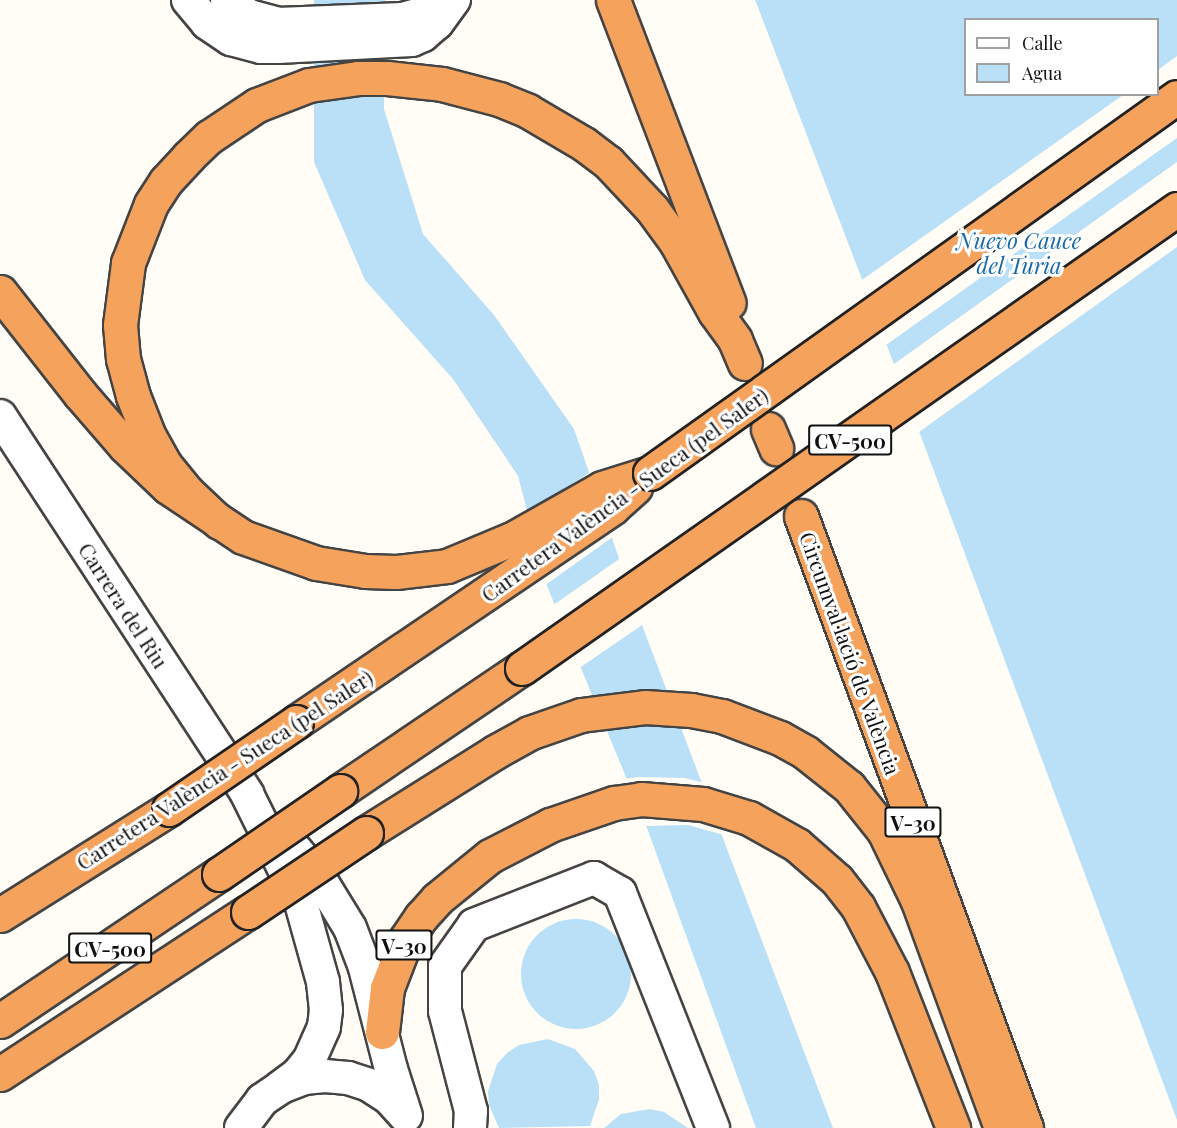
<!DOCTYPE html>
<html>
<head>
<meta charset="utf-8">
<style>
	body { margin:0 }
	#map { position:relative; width:1177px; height:1128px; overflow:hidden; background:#fffdf5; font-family:"Playfair Display",serif }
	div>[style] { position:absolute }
	.water>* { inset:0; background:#b9e0f7 }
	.round { border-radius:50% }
	.pier>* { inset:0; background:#fffdf5 }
	.roads { filter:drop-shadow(2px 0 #444) drop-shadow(-2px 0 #444) drop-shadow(0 2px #444) drop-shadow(0 -2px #444) }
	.minor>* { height:32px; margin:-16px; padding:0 16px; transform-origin:16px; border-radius:16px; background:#fff }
	.highway>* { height:33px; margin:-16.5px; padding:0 16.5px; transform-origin:16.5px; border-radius:16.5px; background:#f5a25d }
	.bridges { filter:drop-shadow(2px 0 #222) drop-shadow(-2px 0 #222) drop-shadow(0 2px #222) drop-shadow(0 -2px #222) }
	.highway-bridge>* { height:33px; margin:-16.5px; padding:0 16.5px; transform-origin:16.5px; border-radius:16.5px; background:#f5a25d }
	span { translate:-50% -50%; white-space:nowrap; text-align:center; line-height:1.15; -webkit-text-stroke:6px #fff; paint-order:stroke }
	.shield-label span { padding:2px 4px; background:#fff; border:2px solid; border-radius:4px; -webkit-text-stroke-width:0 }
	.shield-label { font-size:20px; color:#111; font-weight:700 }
	.street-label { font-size:21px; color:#111 }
	.water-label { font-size:22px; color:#1768a6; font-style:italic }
	.legend { position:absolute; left:964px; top:18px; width:195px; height:78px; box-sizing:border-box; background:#fff; border:2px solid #a0a0a0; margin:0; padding:8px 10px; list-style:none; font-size:18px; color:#111 }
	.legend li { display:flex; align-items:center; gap:12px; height:30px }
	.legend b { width:30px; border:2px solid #a0a0a0 }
</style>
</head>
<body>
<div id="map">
	<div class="water">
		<i style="clip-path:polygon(314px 0,385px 0,384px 109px,423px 234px,494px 315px,574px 429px,645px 633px,833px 1128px,756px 1128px,647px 828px,547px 586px,518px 476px,453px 379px,365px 280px,314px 162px)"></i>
		<i style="clip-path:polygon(evenodd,755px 0,1177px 0,1177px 1120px,869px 298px,755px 0,966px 20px,1158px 20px,1158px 94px,966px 94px,966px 20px)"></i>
		<i class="round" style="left:521px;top:919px;width:110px;height:110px"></i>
		<i style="clip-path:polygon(548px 1039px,575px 1049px,594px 1071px,599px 1085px,599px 1099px,590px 1126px,499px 1128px,489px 1105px,488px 1091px,497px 1064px,507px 1053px,519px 1045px)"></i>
		<i style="clip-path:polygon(650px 1109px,664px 1112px,688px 1128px,604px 1128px,621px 1114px)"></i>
	</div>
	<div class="pier">
		<i style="clip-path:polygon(752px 0,755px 0,862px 280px,1123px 95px,1158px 94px,1158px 70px,1177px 56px,1177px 138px,886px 345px,894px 364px,1177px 162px,1177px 247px,919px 432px,1177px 1123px)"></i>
		<i style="clip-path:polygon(592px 471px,614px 536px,544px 586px,525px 513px)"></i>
		<i style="clip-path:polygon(622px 557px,645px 623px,578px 669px,552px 606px)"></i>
		<i style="clip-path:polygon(639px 777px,685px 778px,704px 783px,724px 835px,688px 825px,643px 826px,623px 779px)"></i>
	</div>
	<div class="roads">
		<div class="minor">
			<i style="left:188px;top:0;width:30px;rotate:50deg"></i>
			<i style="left:207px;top:23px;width:29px;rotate:34deg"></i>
			<i style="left:231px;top:39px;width:31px;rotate:15deg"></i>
			<i style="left:261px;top:47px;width:17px"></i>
			<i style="left:278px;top:47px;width:134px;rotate:-3deg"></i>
			<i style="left:412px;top:40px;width:12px;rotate:-24deg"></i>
			<i style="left:423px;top:35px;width:18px;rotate:-41deg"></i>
			<i style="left:437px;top:23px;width:29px;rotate:-54deg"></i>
			<i style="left:227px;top:0;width:27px;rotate:36deg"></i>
			<i style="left:249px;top:16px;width:30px;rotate:15deg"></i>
			<i style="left:278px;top:24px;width:125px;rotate:-2.3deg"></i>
			<i style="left:403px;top:19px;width:29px;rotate:-16deg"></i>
			<i style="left:431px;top:11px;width:12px;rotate:-35deg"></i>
			<i style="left:0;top:416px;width:452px;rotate:56.8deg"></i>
			<i style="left:247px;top:794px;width:122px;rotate:63.6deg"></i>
			<i style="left:301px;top:903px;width:82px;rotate:74.4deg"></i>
			<i style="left:323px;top:982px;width:28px;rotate:84deg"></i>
			<i style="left:326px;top:1010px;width:17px;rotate:97deg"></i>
			<i style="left:324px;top:1027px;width:35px;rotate:114deg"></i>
			<i style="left:310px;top:1059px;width:19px;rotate:129deg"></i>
			<i style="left:298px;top:1074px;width:21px;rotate:143deg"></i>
			<i style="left:295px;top:849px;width:39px;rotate:50deg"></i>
			<i style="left:320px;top:879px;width:57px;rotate:58.5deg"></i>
			<i style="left:350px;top:928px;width:39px;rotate:69deg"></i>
			<i style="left:364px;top:964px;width:108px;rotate:75.6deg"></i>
			<i style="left:391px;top:1069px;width:49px;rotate:72.3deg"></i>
			<i style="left:241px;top:1128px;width:35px;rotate:-53deg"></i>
			<i style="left:262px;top:1100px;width:23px;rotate:-34deg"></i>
			<i style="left:281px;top:1087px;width:25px;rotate:-21deg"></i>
			<i style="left:304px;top:1078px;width:21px;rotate:-5deg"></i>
			<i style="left:325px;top:1076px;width:23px;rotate:5deg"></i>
			<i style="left:348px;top:1078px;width:22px;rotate:18deg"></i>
			<i style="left:369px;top:1085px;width:24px;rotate:33deg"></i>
			<i style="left:389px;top:1098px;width:24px;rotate:48deg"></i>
			<i style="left:470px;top:1128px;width:17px;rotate:-87deg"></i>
			<i style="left:471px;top:1111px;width:103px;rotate:-104.6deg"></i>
			<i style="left:445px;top:1011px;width:45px;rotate:-90deg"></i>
			<i style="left:445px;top:966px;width:50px;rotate:-54.7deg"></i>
			<i style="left:474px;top:925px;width:129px;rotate:-21.4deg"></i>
			<i style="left:594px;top:878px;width:30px;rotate:30deg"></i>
			<i style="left:620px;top:893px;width:253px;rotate:68.4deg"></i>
		</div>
		<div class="highway">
			<i style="left:613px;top:0;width:324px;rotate:69.1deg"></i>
			<i style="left:0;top:292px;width:130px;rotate:51.9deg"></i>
			<i style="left:80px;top:394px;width:69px;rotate:49.1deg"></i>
			<i style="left:125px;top:446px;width:59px;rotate:43.6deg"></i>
			<i style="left:168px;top:487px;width:90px;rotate:33.7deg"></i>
			<i style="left:243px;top:537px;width:77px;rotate:19.6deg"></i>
			<i style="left:316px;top:563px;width:50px;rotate:9.3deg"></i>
			<i style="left:365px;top:571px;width:31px;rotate:2deg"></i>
			<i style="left:396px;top:572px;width:51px;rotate:-6.7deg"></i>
			<i style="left:447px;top:566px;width:70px;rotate:-22.6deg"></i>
			<i style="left:512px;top:539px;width:103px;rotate:-29.5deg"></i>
			<i style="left:602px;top:488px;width:50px;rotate:-17.4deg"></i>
			<i style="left:768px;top:429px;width:21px;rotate:67deg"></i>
			<i style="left:801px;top:516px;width:652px;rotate:69.81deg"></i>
			<i style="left:219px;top:522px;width:44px;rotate:-136.8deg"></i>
			<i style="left:187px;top:492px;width:35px;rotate:-129deg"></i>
			<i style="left:165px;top:465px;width:35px;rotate:-119deg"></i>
			<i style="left:148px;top:434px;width:41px;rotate:-111.5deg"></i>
			<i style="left:133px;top:396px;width:38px;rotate:-105deg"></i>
			<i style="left:123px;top:359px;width:34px;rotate:-95deg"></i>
			<i style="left:120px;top:325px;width:63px;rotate:-82.6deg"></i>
			<i style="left:128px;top:263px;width:63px;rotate:-68.7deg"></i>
			<i style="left:151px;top:204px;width:27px;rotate:-57deg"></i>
			<i style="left:166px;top:181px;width:33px;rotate:-47deg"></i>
			<i style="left:188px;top:157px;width:29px;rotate:-44deg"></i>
			<i style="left:209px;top:137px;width:58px;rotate:-33.7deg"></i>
			<i style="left:257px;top:105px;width:56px;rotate:-21deg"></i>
			<i style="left:309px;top:85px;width:49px;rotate:-8.1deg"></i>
			<i style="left:358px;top:78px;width:29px"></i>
			<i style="left:387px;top:78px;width:55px;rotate:6.2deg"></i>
			<i style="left:442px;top:84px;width:59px;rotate:14.7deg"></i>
			<i style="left:499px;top:99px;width:31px;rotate:22deg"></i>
			<i style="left:528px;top:111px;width:65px;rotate:30.5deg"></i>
			<i style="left:584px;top:144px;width:30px;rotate:37deg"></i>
			<i style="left:608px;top:162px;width:64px;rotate:46.9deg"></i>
			<i style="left:652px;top:209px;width:41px;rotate:54deg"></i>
			<i style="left:676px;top:242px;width:80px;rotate:60.9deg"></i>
			<i style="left:715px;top:312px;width:34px;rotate:54deg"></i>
			<i style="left:735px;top:340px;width:25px;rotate:67deg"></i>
			<i style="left:296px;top:722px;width:383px;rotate:-34.1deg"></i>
			<i style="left:613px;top:507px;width:30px;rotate:-42deg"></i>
			<i style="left:340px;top:791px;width:220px;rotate:-34.1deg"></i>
			<i style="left:366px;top:833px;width:152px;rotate:-32.1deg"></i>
			<i style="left:495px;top:752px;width:39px;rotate:-29deg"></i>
			<i style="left:529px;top:733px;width:55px;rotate:-19.1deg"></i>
			<i style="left:581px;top:715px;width:64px;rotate:-7.1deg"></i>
			<i style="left:645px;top:707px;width:46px;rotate:3.7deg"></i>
			<i style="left:691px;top:710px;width:32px;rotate:11deg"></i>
			<i style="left:722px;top:716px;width:62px;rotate:20.8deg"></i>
			<i style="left:780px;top:738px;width:29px;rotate:29deg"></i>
			<i style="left:805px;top:752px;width:56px;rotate:38.5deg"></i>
			<i style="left:849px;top:787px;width:56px;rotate:51.5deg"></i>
			<i style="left:884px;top:831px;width:78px;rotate:64.1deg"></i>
			<i style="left:918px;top:901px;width:242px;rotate:69.9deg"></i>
			<i style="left:0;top:915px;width:199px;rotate:-32.1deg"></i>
			<i style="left:0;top:1021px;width:264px;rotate:-33.9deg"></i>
			<i style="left:382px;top:1032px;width:44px;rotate:-83.5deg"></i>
			<i style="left:387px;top:988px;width:53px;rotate:-68.8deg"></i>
			<i style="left:406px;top:939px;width:27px;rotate:-56deg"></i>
			<i style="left:421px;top:917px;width:24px;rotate:-48deg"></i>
			<i style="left:437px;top:899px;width:68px;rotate:-39.1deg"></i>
			<i style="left:490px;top:856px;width:68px;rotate:-27.3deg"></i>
			<i style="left:550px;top:825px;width:68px;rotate:-19deg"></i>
			<i style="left:614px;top:803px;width:27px;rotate:-8deg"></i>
			<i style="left:641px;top:799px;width:62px;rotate:4.6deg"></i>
			<i style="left:703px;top:804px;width:48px;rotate:16.9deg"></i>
			<i style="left:749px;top:818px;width:55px;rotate:29.4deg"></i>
			<i style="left:797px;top:845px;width:53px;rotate:41.2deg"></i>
			<i style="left:837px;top:880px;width:34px;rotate:52deg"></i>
			<i style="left:858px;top:907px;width:73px;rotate:62.4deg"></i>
			<i style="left:892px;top:972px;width:168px;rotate:68.6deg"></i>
			<i style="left:0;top:1074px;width:296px;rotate:-33.2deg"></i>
		</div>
	</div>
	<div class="bridges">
		<div class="highway-bridge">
			<i style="left:650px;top:473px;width:647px;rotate:-35.51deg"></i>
			<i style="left:522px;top:668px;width:800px;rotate:-35.02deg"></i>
			<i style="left:169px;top:809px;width:154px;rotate:-34.4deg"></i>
			<i style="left:219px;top:874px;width:147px;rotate:-34.4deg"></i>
			<i style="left:248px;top:912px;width:142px;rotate:-33.8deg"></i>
		</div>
	</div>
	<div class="shield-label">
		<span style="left:850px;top:440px">CV-500</span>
		<span style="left:913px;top:822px">V-30</span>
		<span style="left:404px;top:945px">V-30</span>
		<span style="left:110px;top:948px">CV-500</span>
	</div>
	<div class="street-label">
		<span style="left:624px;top:494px;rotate:-36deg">Carretera València - Sueca (pel Saler)</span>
		<span style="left:124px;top:605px;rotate:57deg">Carrera del Riu</span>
		<span style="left:851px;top:653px;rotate:70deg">Circumval·lació de València</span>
		<span style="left:224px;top:769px;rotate:-33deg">Carretera València - Sueca (pel Saler)</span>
	</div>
	<div class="water-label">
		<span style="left:1019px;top:253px">Nuevo Cauce<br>del Turia</span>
	</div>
	<ul class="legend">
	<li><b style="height:8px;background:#fff"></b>Calle</li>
	<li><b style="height:16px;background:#b9e0f7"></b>Agua</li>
	</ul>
</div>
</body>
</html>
